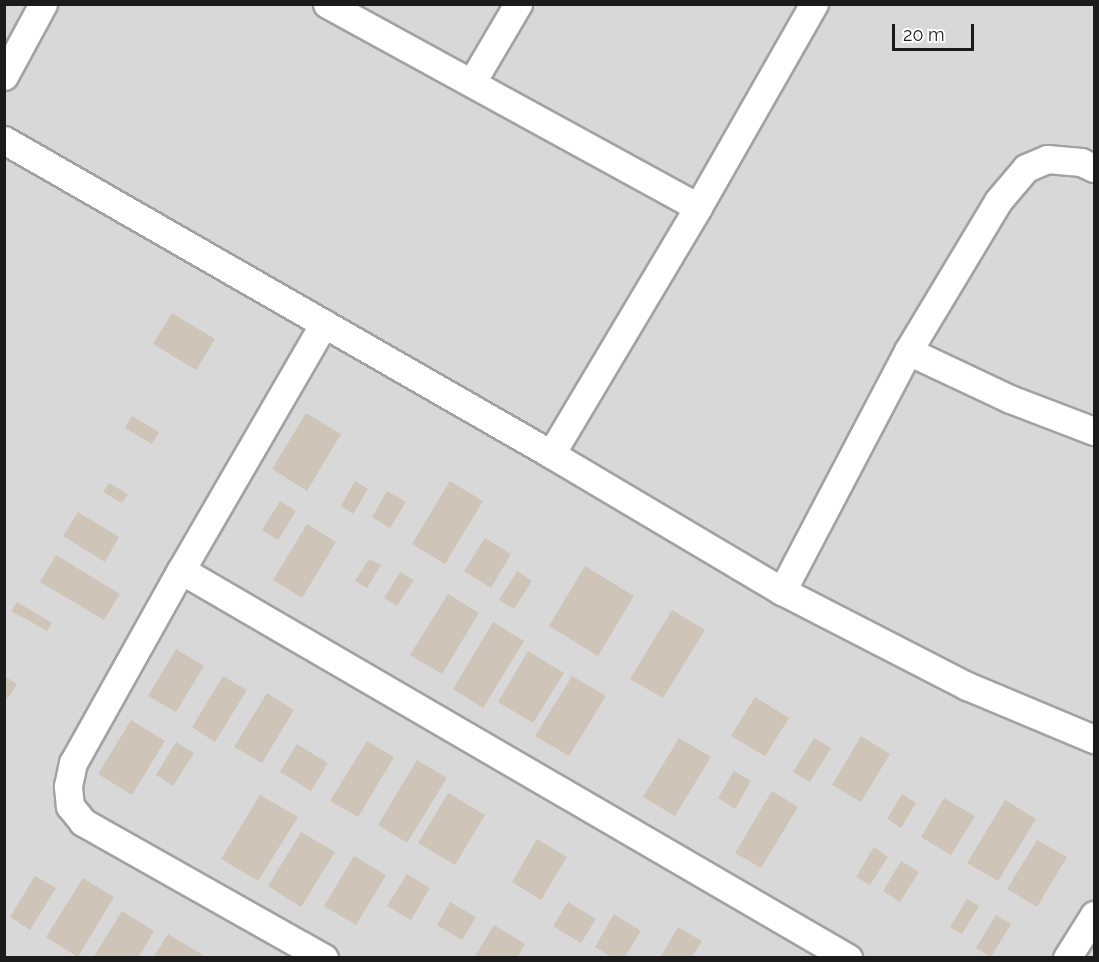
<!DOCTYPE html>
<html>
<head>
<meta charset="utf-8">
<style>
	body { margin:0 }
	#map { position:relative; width:1099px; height:962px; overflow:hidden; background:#eeebdf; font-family:Raleway,sans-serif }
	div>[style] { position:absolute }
	.residential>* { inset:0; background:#d9d8d8 }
	.building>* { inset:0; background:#cec5b8 }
	.roads { filter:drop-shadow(2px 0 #a2a2a2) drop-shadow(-2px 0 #a2a2a2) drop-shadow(0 2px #a2a2a2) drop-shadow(0 -2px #a2a2a2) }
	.street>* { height:27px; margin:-13.5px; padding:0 13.5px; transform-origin:13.5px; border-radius:13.5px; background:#fff }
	span { translate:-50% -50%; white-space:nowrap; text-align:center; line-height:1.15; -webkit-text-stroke:6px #fff; paint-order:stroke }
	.frame { position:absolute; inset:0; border:6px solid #1b1b1b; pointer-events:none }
	.scale { position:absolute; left:892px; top:24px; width:82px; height:27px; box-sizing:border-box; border:3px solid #1b1b1b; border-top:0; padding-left:8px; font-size:18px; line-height:21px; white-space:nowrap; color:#1b1b1b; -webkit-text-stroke:4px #fff; paint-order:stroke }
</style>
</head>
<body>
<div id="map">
	<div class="residential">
		<i style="clip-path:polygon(4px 5px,1094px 5px,1094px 957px,5px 957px)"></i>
	</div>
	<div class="building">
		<i style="clip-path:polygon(172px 313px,215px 339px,196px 370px,153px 344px)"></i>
		<i style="clip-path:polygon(306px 413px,341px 434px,307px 491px,272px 469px)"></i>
		<i style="clip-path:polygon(132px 416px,159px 432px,152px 444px,125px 428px)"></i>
		<i style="clip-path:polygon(355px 481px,368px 489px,353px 514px,341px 506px)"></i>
		<i style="clip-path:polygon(450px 481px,483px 501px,445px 564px,412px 544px)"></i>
		<i style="clip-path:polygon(109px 483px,128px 494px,122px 503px,103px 492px)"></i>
		<i style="clip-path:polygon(387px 491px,406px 502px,390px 528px,372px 517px)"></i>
		<i style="clip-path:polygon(280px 501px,296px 511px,278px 540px,262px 530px)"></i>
		<i style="clip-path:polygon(78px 512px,119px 537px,105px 562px,63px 536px)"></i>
		<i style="clip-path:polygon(307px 524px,336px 542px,302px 598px,273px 580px)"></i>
		<i style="clip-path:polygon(485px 538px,511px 554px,491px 588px,464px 571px)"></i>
		<i style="clip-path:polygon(56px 555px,120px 594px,104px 620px,40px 582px)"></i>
		<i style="clip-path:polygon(369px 559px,381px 565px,367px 588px,355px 581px)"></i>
		<i style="clip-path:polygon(585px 566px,634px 596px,598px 656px,549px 626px)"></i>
		<i style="clip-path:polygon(517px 571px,532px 581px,514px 609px,499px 600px)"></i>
		<i style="clip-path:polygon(400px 572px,414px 580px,397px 606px,384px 598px)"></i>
		<i style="clip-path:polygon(448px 594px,479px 613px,442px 674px,410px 655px)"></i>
		<i style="clip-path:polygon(17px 602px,52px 623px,47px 631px,11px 611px)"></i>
		<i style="clip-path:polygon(672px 610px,705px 630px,663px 698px,630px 679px)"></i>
		<i style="clip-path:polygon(493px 622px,524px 641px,483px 708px,453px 689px)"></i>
		<i style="clip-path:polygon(176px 649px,204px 666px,176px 712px,148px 696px)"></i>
		<i style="clip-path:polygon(528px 651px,564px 673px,533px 723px,498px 702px)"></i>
		<i style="clip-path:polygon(4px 676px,17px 684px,8px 698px,4px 696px)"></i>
		<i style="clip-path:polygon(223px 676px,247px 690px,215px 742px,192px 727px)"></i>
		<i style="clip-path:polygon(572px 676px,606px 696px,569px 756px,535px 736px)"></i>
		<i style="clip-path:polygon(267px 693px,294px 710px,262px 763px,234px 747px)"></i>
		<i style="clip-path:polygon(755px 697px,789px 718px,765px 756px,731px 736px)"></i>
		<i style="clip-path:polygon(131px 720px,165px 741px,132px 795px,98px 774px)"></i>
		<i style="clip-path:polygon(861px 736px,890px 754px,861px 802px,832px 785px)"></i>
		<i style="clip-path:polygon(679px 738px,711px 757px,675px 816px,643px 797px)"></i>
		<i style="clip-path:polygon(814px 738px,831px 748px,810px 782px,793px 772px)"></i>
		<i style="clip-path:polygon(367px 741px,394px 757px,358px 817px,330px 801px)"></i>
		<i style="clip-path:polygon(176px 742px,194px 753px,173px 786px,156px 775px)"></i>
		<i style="clip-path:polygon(297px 744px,328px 763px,311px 791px,280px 772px)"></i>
		<i style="clip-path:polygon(417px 760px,447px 778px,407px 843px,378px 825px)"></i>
		<i style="clip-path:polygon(734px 771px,751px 781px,735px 809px,718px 798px)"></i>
		<i style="clip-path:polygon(772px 791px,798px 807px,761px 868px,735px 853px)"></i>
		<i style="clip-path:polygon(448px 793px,485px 815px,455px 865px,418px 843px)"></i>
		<i style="clip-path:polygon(902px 794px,916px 803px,901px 828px,887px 819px)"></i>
		<i style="clip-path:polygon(260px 795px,298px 817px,258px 881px,221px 859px)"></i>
		<i style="clip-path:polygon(944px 798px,975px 816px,951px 855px,921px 837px)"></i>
		<i style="clip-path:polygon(1005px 800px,1036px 819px,998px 881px,967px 863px)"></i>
		<i style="clip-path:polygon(301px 832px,335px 852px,301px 907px,268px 886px)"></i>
		<i style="clip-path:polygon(537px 839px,567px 857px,541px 900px,512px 882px)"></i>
		<i style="clip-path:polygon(1037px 840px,1067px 857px,1037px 907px,1007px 889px)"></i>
		<i style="clip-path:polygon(874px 847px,888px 857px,870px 885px,856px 877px)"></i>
		<i style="clip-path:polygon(354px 856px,386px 875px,356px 925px,324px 906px)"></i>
		<i style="clip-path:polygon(901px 861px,919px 872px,900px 902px,883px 891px)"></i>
		<i style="clip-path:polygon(407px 874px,430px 888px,411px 920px,387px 906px)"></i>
		<i style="clip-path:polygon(35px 876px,56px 888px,30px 930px,10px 917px)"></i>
		<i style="clip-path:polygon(83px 878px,114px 897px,78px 957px,46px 937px)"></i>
		<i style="clip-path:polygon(967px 899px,979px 906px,962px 934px,950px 927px)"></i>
		<i style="clip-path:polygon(450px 902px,476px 917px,462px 940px,437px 925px)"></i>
		<i style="clip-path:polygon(568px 902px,596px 919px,581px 943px,553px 926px)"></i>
		<i style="clip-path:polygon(122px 911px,154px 931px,138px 958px,93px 958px)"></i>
		<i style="clip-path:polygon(614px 914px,641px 931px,624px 958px,613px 958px,595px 947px)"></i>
		<i style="clip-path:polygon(996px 915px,1011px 924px,991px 957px,976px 948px)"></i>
		<i style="clip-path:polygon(494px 925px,525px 944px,517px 958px,474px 958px)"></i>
		<i style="clip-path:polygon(678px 927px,702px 941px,691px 958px,660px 958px)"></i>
		<i style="clip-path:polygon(168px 934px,203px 955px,201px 958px,153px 958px)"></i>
	</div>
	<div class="roads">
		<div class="street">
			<i style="left:327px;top:4px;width:423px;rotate:28.7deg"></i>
			<i style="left:4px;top:76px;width:82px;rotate:-61.6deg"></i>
			<i style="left:472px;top:82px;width:91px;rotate:-59.5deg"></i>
			<i style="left:4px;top:140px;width:631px;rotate:29.86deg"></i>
			<i style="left:551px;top:454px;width:269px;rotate:30.7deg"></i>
			<i style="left:782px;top:591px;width:208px;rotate:27.2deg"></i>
			<i style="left:967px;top:686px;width:138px;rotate:22.7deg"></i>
			<i style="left:908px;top:351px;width:175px;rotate:-59deg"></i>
			<i style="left:998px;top:201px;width:43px;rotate:-49.7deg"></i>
			<i style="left:1026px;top:168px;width:23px;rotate:-23deg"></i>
			<i style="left:1047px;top:159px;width:34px;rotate:5deg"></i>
			<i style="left:1081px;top:162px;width:14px;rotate:25deg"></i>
			<i style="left:551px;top:454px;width:287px;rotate:-59.2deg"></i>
			<i style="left:698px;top:207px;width:234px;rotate:-60.3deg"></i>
			<i style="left:181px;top:570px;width:772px;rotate:30.19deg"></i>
			<i style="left:782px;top:591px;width:271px;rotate:-62.3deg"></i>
			<i style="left:908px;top:351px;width:113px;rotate:25.2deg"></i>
			<i style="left:1010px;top:399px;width:90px;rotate:20.9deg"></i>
			<i style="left:324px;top:958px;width:277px;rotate:-150.6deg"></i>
			<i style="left:83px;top:822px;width:21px;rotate:-129deg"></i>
			<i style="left:70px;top:806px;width:20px;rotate:-96deg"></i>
			<i style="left:68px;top:786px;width:24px;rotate:-78deg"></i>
			<i style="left:73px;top:763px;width:221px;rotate:-60.8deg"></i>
			<i style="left:181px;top:570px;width:285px;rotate:-59.9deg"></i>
			<i style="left:1067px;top:958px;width:51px;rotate:-57.9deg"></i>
		</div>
	</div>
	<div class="frame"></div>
	<div class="scale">20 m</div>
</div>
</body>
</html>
